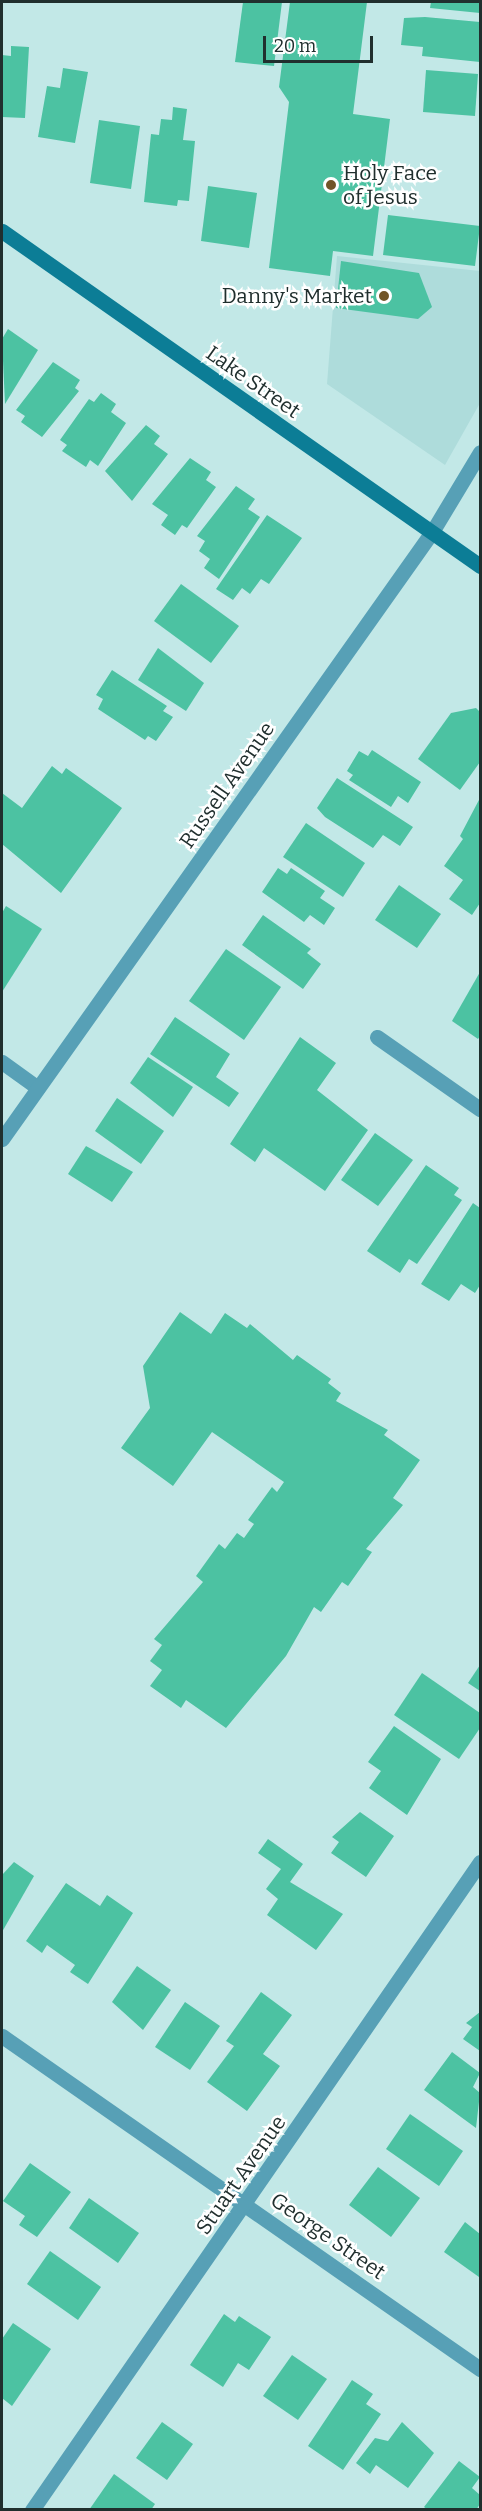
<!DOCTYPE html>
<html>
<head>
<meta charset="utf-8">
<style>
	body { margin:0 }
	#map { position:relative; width:482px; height:2511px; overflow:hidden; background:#c2e8e7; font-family:Bitter,serif }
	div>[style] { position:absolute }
	.built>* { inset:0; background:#aedcdb }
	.building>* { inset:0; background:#4cc2a2 }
	.minor>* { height:15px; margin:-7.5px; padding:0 7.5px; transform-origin:7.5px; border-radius:7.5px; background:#57a0b6 }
	.tertiary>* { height:15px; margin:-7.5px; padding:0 7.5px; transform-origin:7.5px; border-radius:7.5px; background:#57a0b6 }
	.secondary>* { height:15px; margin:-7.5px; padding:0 7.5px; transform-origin:7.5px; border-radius:7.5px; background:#0c7d96 }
	.dots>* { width:16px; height:16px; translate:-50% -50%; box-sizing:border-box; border:3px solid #fff; border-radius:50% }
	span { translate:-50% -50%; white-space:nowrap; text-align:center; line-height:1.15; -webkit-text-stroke:5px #fff; paint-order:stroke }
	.poi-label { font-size:21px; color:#202f2e }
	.left { translate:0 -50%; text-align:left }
	.right { translate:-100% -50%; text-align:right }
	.street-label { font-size:21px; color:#202f2e }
	.frame { position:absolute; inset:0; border:3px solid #202f2e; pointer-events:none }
	.scale { position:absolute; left:263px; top:36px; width:110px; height:27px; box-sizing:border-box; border:3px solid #202f2e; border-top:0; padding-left:8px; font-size:18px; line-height:21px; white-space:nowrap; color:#202f2e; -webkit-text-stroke:4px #fff; paint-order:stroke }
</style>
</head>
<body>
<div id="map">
	<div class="built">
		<i style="clip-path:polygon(337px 256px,480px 271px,480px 403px,445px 465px,327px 384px)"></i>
	</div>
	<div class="building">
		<i style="clip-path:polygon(243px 2px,282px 2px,274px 66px,235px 62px)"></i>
		<i style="clip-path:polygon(290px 2px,367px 2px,353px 114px,390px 119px,373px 256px,333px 251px,330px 276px,269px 268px,289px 102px,279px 87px)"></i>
		<i style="clip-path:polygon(431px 2px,480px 2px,480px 13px,430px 8px)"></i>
		<i style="clip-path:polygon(425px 17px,480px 22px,480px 62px,422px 56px,423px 47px,401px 45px,404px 18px)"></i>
		<i style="clip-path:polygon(11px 46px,29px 47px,25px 118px,2px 117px,2px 55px,11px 56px)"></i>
		<i style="clip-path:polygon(63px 68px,88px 72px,75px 143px,38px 137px,47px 86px,60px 88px)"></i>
		<i style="clip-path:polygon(426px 70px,478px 74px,475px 116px,423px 112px)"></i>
		<i style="clip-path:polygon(173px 107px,187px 109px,183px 140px,195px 141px,189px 201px,178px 200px,177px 206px,144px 202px,151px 134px,159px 135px,161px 119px,172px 120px)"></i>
		<i style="clip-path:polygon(99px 120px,140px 126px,131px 189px,90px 183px)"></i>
		<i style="clip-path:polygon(208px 186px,257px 193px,249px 248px,201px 241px)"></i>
		<i style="clip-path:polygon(388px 215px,480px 226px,475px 266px,383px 255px)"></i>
		<i style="clip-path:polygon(341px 261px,419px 273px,432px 307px,418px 319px,336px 308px)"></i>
		<i style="clip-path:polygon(8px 329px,38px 350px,5px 404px,2px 339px)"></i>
		<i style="clip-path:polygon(53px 362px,80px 380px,75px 388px,79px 391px,42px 437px,21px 422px,25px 416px,16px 410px)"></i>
		<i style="clip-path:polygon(101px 393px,116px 404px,111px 412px,126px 423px,98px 466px,90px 460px,86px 467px,62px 451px,67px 445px,60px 440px,89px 399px,94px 402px)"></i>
		<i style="clip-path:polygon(146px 425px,160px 436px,154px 444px,168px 454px,132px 501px,105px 471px)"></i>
		<i style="clip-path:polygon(190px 458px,211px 472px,206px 480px,216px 487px,187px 528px,182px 525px,175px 535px,161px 525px,168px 515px,152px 504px)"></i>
		<i style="clip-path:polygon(236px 486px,255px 499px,248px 509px,260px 517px,219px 579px,204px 568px,210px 559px,199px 551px,205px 541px,197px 536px)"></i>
		<i style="clip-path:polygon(267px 515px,302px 538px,269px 584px,261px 579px,250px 594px,242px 588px,233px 600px,216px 589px)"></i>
		<i style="clip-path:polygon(181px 584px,239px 626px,211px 663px,154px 621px)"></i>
		<i style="clip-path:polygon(158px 648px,204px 683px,186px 711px,138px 680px)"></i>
		<i style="clip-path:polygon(112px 670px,167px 706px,163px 711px,173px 717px,156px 741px,148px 736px,145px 740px,98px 709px,103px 699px,96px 695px)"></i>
		<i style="clip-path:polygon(476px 708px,480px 712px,480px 762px,460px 790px,418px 759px,451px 713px)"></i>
		<i style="clip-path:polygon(372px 750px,421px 782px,408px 803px,398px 796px,391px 807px,349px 780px,353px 775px,347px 771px,359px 751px,368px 756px)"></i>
		<i style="clip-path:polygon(52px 766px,62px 774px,66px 768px,122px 808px,61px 893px,2px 844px,2px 793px,22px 808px)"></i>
		<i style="clip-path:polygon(337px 778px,413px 827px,400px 846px,383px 835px,373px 848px,325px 817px,317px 808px)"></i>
		<i style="clip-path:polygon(480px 798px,480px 903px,472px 915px,449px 899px,463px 880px,444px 866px,463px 839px,460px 836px)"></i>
		<i style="clip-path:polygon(306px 823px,365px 863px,343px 897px,283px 857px)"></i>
		<i style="clip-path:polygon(278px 868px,287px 874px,291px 868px,325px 891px,320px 898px,335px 908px,324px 925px,310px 915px,304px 922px,262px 892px)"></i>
		<i style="clip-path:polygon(399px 885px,441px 914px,417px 948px,375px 920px)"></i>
		<i style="clip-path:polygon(6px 906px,42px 929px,2px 992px,2px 913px)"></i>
		<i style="clip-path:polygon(263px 915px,311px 949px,307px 953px,321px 964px,303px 989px,242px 945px)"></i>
		<i style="clip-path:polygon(226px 949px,281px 987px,244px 1040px,189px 1001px)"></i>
		<i style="clip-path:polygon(480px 972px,480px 1036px,478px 1039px,452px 1021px)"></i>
		<i style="clip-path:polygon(175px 1017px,230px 1054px,216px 1077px,239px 1093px,229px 1107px,150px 1054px)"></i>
		<i style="clip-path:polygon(300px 1037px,336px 1063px,317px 1090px,368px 1130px,325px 1191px,264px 1148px,255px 1162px,230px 1144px)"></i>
		<i style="clip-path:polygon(148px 1057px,193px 1087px,173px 1117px,130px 1083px)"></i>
		<i style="clip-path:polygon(117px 1098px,164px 1131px,141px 1164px,95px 1131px)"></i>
		<i style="clip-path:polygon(375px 1133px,413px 1160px,378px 1206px,341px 1180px)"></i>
		<i style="clip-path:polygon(86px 1146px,133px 1172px,112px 1202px,68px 1174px)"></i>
		<i style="clip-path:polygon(426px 1165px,459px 1188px,454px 1195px,462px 1200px,417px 1264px,409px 1259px,400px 1273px,367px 1251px)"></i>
		<i style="clip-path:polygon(473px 1203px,480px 1208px,480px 1285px,475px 1293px,461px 1284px,449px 1301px,421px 1284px)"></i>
		<i style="clip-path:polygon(180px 1312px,211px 1334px,225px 1313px,247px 1328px,250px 1324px,293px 1360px,297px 1355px,331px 1379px,328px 1383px,341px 1393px,336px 1401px,388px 1430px,384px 1435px,420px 1460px,393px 1498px,403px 1505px,366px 1549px,372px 1552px,348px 1586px,342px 1582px,321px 1612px,314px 1607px,286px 1656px,226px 1728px,186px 1700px,181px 1708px,150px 1686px,162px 1670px,150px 1661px,162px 1645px,154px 1639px,203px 1582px,196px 1576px,219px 1544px,225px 1549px,237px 1533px,244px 1538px,254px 1524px,248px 1520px,272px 1487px,277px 1492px,284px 1482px,212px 1432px,173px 1486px,121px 1448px,150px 1408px,143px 1366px)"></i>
		<i style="clip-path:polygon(480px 1665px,480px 1691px,468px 1683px)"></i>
		<i style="clip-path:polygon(422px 1673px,480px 1713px,480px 1728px,459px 1759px,394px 1715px)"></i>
		<i style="clip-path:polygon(394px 1726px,441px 1759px,407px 1815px,369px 1788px,381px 1771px,368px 1762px)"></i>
		<i style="clip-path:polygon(360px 1812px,394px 1836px,366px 1877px,331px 1853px,339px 1842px,332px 1837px)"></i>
		<i style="clip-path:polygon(268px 1839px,303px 1864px,290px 1882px,343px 1914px,316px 1950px,267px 1915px,278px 1899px,266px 1889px,281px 1869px,258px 1853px)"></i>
		<i style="clip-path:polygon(14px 1862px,34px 1876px,2px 1932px,2px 1875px)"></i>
		<i style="clip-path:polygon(66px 1883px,100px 1906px,107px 1895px,133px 1913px,88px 1984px,70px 1972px,75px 1965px,47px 1945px,42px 1953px,26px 1941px)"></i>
		<i style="clip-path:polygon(137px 1966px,171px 1990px,143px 2030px,112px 2002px)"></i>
		<i style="clip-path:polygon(261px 1992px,292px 2015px,263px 2054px,280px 2066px,247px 2111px,207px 2082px,234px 2046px,226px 2041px)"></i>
		<i style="clip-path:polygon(185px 2002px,220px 2026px,190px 2070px,155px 2047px)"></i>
		<i style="clip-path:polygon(480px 2012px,480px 2051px,463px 2039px,472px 2027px,466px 2023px)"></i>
		<i style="clip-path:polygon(452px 2052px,480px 2073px,473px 2087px,480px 2093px,476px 2128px,424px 2090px)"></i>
		<i style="clip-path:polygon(410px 2114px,463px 2151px,439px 2186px,386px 2149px)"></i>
		<i style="clip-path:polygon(30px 2163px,71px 2192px,37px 2237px,19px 2225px,25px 2216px,3px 2201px)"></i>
		<i style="clip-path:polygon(378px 2167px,420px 2198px,391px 2237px,349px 2205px)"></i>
		<i style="clip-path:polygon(89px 2198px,139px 2233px,118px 2263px,69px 2228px)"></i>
		<i style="clip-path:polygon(465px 2222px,480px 2234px,479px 2277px,444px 2252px)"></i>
		<i style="clip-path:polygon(50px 2251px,101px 2287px,78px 2320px,27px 2284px)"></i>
		<i style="clip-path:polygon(224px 2314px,235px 2322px,239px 2316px,271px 2337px,249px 2370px,238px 2363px,223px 2387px,190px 2365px)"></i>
		<i style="clip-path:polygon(13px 2323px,51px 2349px,12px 2406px,2px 2398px,2px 2339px)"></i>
		<i style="clip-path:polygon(292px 2355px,327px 2379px,298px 2420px,263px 2396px)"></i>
		<i style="clip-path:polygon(352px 2380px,373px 2394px,366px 2404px,381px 2414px,343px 2470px,308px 2446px)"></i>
		<i style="clip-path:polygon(162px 2422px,193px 2444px,167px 2480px,136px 2458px)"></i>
		<i style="clip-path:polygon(402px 2422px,434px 2453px,408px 2488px,376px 2465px,370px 2474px,356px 2463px,375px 2438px,388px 2441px)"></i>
		<i style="clip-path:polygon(459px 2461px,480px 2477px,472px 2488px,480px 2495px,480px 2504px,476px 2510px,428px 2510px,424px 2507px)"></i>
		<i style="clip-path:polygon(114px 2474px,155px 2504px,151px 2510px,89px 2510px)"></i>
	</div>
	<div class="minor">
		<i style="left:432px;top:532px;width:93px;rotate:-59deg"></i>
		<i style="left:377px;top:1037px;width:126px;rotate:35deg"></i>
		<i style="left:2px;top:1062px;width:44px;rotate:35.8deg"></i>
		<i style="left:2px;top:2036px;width:583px;rotate:34.86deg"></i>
		<i style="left:32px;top:2510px;width:788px;rotate:-55.34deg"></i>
	</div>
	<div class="tertiary">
		<i style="left:2px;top:1139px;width:744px;rotate:-54.69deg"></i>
	</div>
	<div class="secondary">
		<i style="left:2px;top:231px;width:584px;rotate:35.02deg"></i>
	</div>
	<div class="dots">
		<i style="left:331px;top:185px;background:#715528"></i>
		<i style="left:384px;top:296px;background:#715528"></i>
	</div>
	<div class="poi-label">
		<span class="left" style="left:343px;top:185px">Holy Face<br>of Jesus</span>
		<span class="right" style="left:372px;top:296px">Danny's Market</span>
	</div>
	<div class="street-label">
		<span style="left:253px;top:382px;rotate:35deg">Lake Street</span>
		<span style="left:227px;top:785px;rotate:-55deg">Russell Avenue</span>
		<span style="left:241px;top:2175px;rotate:-55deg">Stuart Avenue</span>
		<span style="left:328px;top:2236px;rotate:35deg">George Street</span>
	</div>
	<div class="frame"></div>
	<div class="scale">20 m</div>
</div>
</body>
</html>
